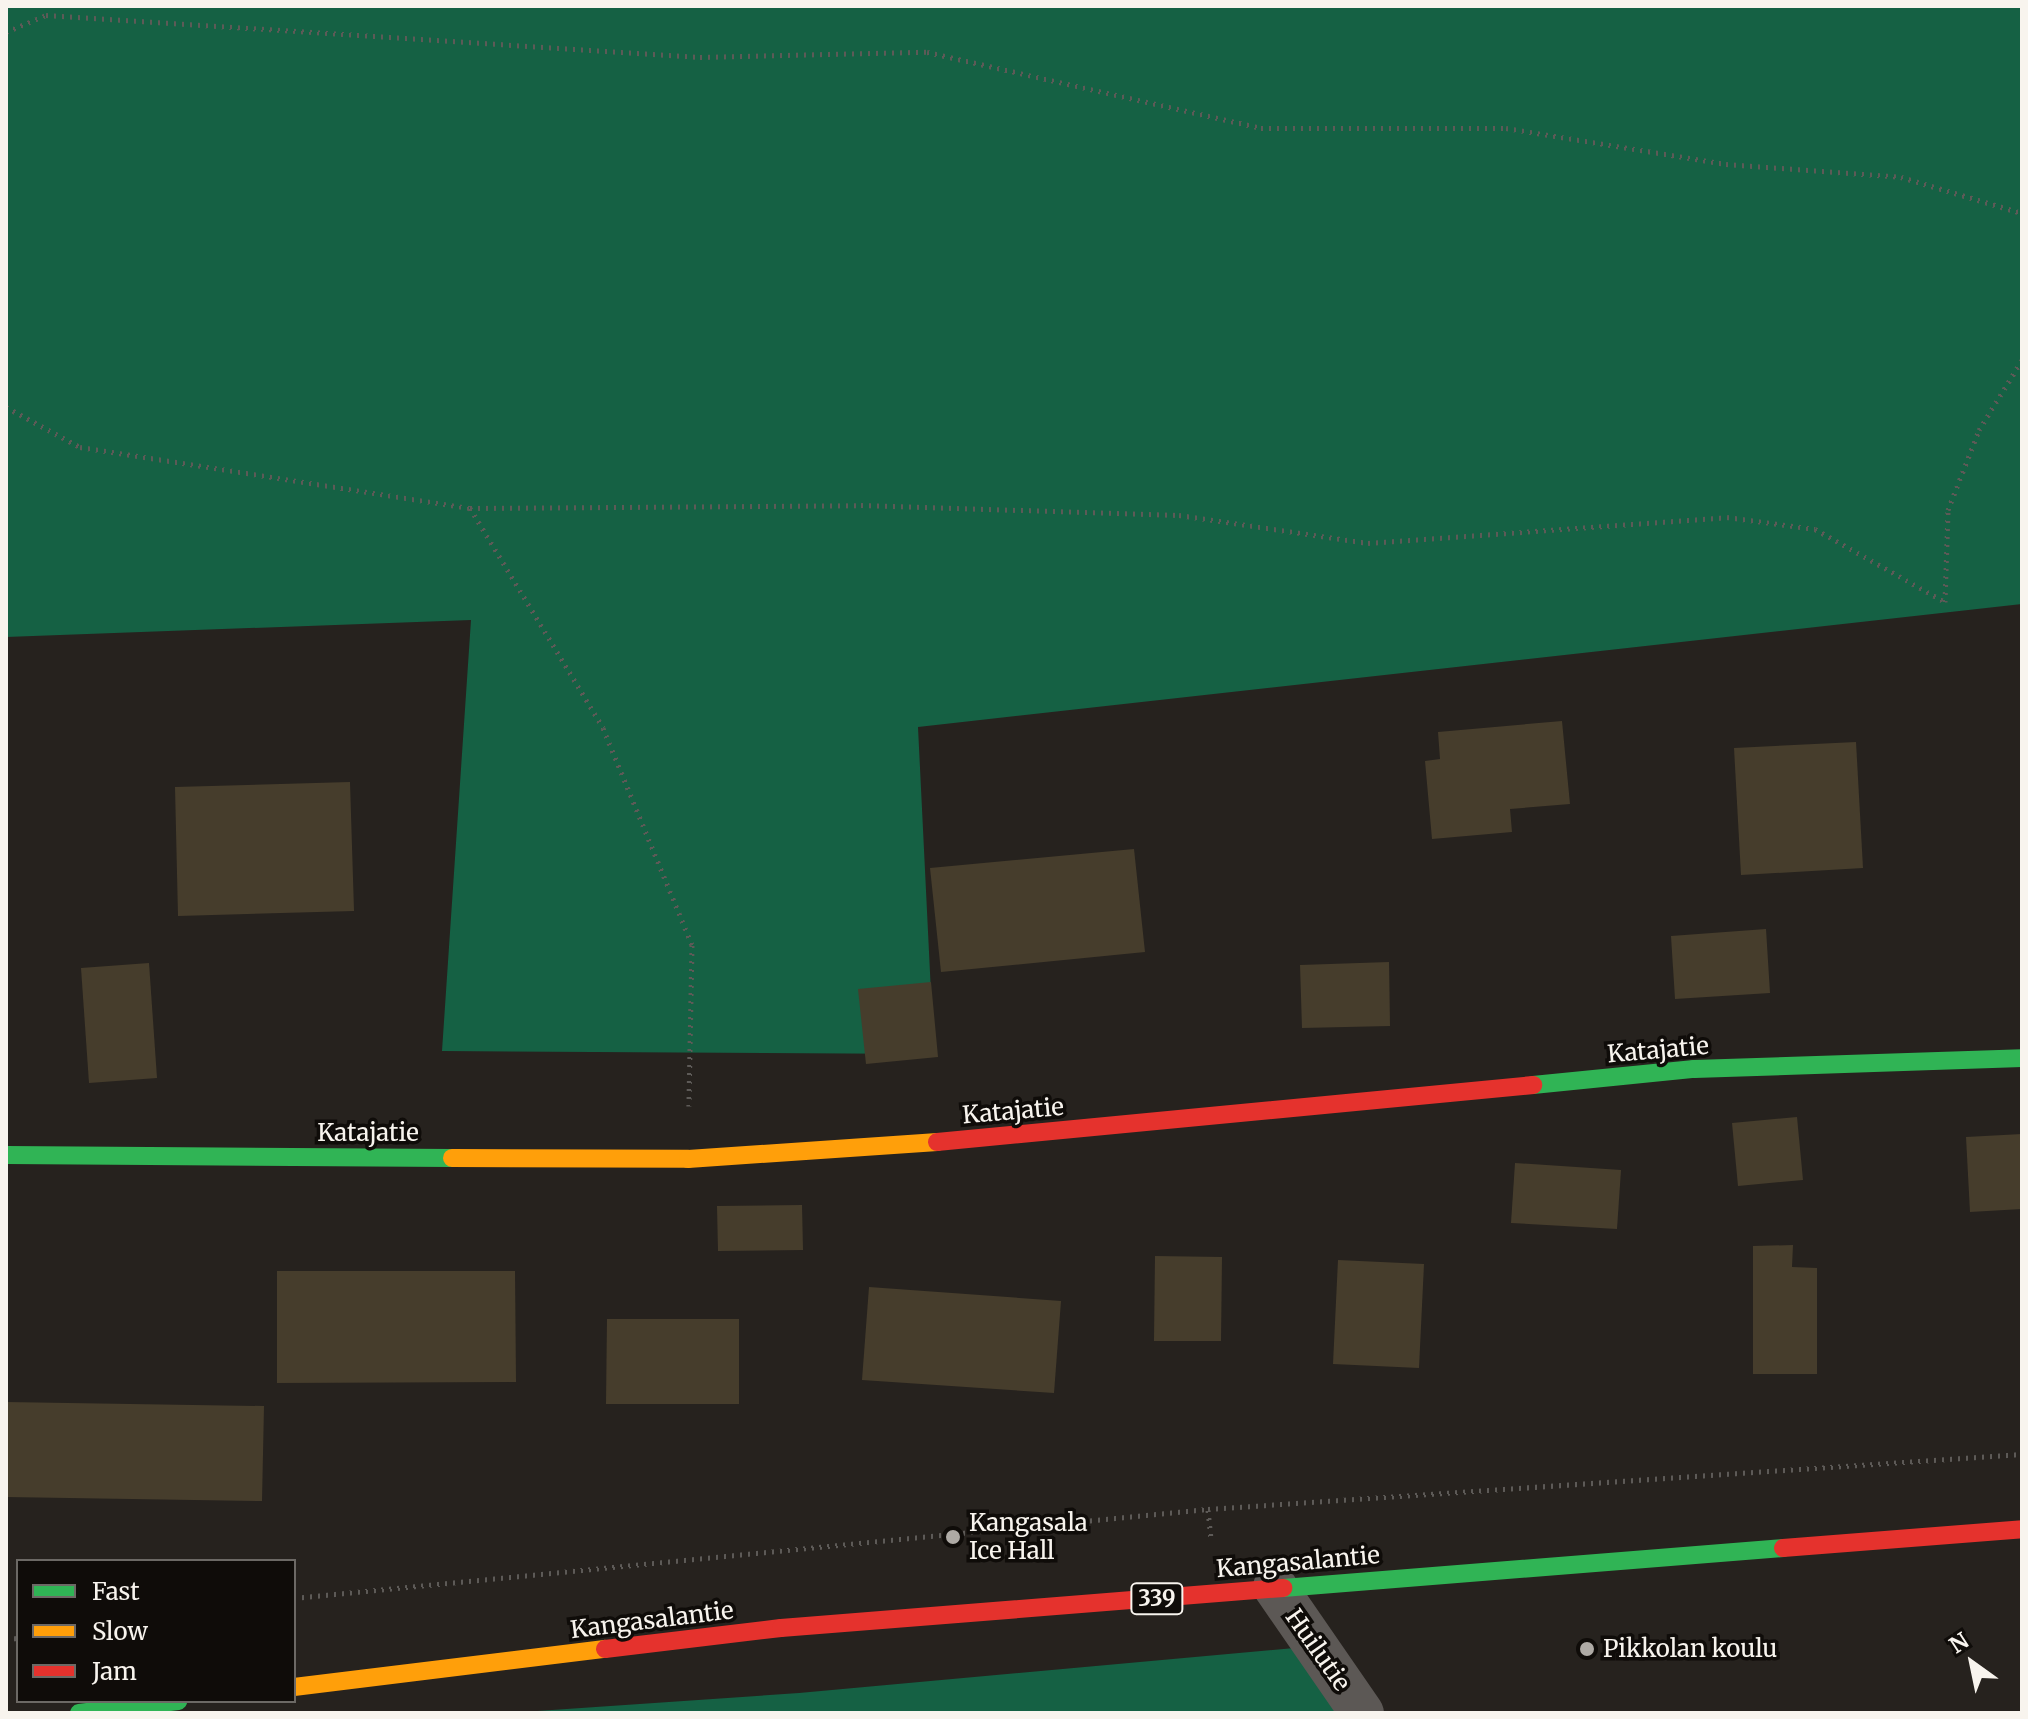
<!DOCTYPE html>
<html>
<head>
<meta charset="utf-8">
<style>
	body { margin:0 }
	#map { position:relative; width:2028px; height:1719px; overflow:hidden; background:#26221e; font-family:Merriweather,serif }
	div>[style] { position:absolute }
	.forest>* { inset:0; background:#156144 }
	.building>* { inset:0; background:#463d2c }
	.path>* { height:5px; margin-top:-2.5px; transform-origin:0; background:repeating-linear-gradient(90deg,#5d5a57 0 2px,transparent 0 8px) }
	.street>* { height:44px; margin:-22px; padding:0 22px; transform-origin:22px; border-radius:22px; background:#5c5855 }
	.fast>* { height:18px; margin:-9px; padding:0 9px; transform-origin:9px; border-radius:9px; background:#30b455 }
	.slow>* { height:18px; margin:-9px; padding:0 9px; transform-origin:9px; border-radius:9px; background:#ff9f0a }
	.jam>* { height:18px; margin:-9px; padding:0 9px; transform-origin:9px; border-radius:9px; background:#e5322d }
	.dots>* { width:22px; height:22px; translate:-50% -50%; box-sizing:border-box; border:4px solid #0f0c09; border-radius:50% }
	span { translate:-50% -50%; white-space:nowrap; text-align:center; line-height:1.15; -webkit-text-stroke:7px #0f0c09; paint-order:stroke }
	.shield-label span { padding:2px 6px; background:#0f0c09; border:2px solid; border-radius:6px; -webkit-text-stroke-width:0 }
	.shield-label { font-size:22px; color:#f8f4ee; font-weight:700 }
	.street-label { font-size:24px; color:#f8f4ee }
	.poi-label { font-size:24px; color:#f8f4ee }
	.left { translate:0 -50%; text-align:left }
	.frame { position:absolute; inset:0; border:8px solid #f8f4ee; pointer-events:none }
	.legend { position:absolute; left:16px; top:1559px; width:280px; height:144px; box-sizing:border-box; background:#0f0c09; border:2px solid #6c6965; margin:0; padding:10px 14px; list-style:none; font-size:24px; color:#f8f4ee }
	.legend li { display:flex; align-items:center; gap:16px; height:40px }
	.legend b { width:40px; border:2px solid #6c6965 }
	.north { position:absolute; left:1932px; top:1623px; width:80px; height:80px; -webkit-text-stroke:6px #0f0c09; paint-order:stroke; rotate:327deg; font-size:22px; font-weight:700; line-height:32px; text-align:center; color:#f8f4ee }
	.north::after { content:''; display:block; margin:auto; width:28px; height:36px; background:#f8f4ee; clip-path:polygon(50% 0,100% 100%,50% 72%,0 100%) }
</style>
</head>
<body>
<div id="map">
	<div class="forest">
		<i style="clip-path:polygon(6px 6px,2022px 6px,2022px 604px,918px 727px,934px 1054px,442px 1051px,471px 620px,6px 637px)"></i>
		<i style="clip-path:polygon(1316px 1646px,1356px 1713px,508px 1713px,799px 1693px)"></i>
	</div>
	<div class="building">
		<i style="clip-path:polygon(1562px 721px,1570px 804px,1510px 809px,1512px 832px,1432px 839px,1425px 761px,1440px 759px,1438px 732px)"></i>
		<i style="clip-path:polygon(1856px 742px,1863px 868px,1741px 875px,1734px 748px)"></i>
		<i style="clip-path:polygon(350px 782px,354px 911px,178px 916px,175px 787px)"></i>
		<i style="clip-path:polygon(1134px 849px,1145px 952px,941px 972px,930px 868px)"></i>
		<i style="clip-path:polygon(1766px 929px,1770px 993px,1675px 999px,1671px 936px)"></i>
		<i style="clip-path:polygon(1389px 962px,1390px 1026px,1302px 1028px,1300px 965px)"></i>
		<i style="clip-path:polygon(149px 963px,157px 1078px,89px 1083px,81px 968px)"></i>
		<i style="clip-path:polygon(931px 982px,938px 1057px,866px 1064px,858px 989px)"></i>
		<i style="clip-path:polygon(1797px 1117px,1803px 1180px,1738px 1186px,1732px 1123px)"></i>
		<i style="clip-path:polygon(2022px 1134px,2022px 1209px,1970px 1212px,1966px 1137px)"></i>
		<i style="clip-path:polygon(1515px 1163px,1621px 1170px,1617px 1229px,1511px 1223px)"></i>
		<i style="clip-path:polygon(802px 1205px,803px 1250px,718px 1251px,717px 1206px)"></i>
		<i style="clip-path:polygon(1793px 1245px,1792px 1267px,1817px 1268px,1817px 1374px,1753px 1374px,1753px 1246px)"></i>
		<i style="clip-path:polygon(1155px 1256px,1222px 1257px,1221px 1341px,1154px 1341px)"></i>
		<i style="clip-path:polygon(1338px 1260px,1424px 1264px,1419px 1368px,1333px 1364px)"></i>
		<i style="clip-path:polygon(277px 1271px,515px 1271px,516px 1382px,277px 1383px)"></i>
		<i style="clip-path:polygon(869px 1287px,1061px 1301px,1054px 1393px,862px 1380px)"></i>
		<i style="clip-path:polygon(607px 1319px,739px 1319px,739px 1404px,606px 1404px)"></i>
		<i style="clip-path:polygon(6px 1402px,264px 1406px,262px 1501px,6px 1497px)"></i>
	</div>
	<div class="path">
		<i style="left:6px;top:32px;width:43px;rotate:-23deg"></i>
		<i style="left:46px;top:15px;width:655px;rotate:3.67deg"></i>
		<i style="left:700px;top:57px;width:227px;rotate:-1.3deg"></i>
		<i style="left:927px;top:52px;width:343px;rotate:12.8deg"></i>
		<i style="left:1261px;top:128px;width:245px"></i>
		<i style="left:1506px;top:128px;width:223px;rotate:9.3deg"></i>
		<i style="left:1726px;top:164px;width:175px;rotate:4.2deg"></i>
		<i style="left:1901px;top:177px;width:126px;rotate:16.6deg"></i>
		<i style="left:6px;top:407px;width:84px;rotate:28.4deg"></i>
		<i style="left:80px;top:447px;width:395px;rotate:8.9deg"></i>
		<i style="left:470px;top:508px;width:391px;rotate:-0.4deg"></i>
		<i style="left:861px;top:505px;width:318px;rotate:1.8deg"></i>
		<i style="left:1179px;top:515px;width:191px;rotate:8.4deg"></i>
		<i style="left:1368px;top:543px;width:360px;rotate:-4.1deg"></i>
		<i style="left:1727px;top:517px;width:89px;rotate:7.8deg"></i>
		<i style="left:1815px;top:529px;width:149px;rotate:29.3deg"></i>
		<i style="left:1945px;top:602px;width:92px;rotate:-88.1deg"></i>
		<i style="left:1948px;top:510px;width:86px;rotate:-68.8deg"></i>
		<i style="left:1979px;top:430px;width:82px;rotate:-58.4deg"></i>
		<i style="left:470px;top:508px;width:257px;rotate:58.8deg"></i>
		<i style="left:603px;top:728px;width:235px;rotate:67.7deg"></i>
		<i style="left:692px;top:945px;width:161px;rotate:91.1deg"></i>
		<i style="left:1208px;top:1510px;width:30px;rotate:84deg"></i>
		<i style="left:294px;top:1598px;width:918px;rotate:-5.56deg"></i>
		<i style="left:1208px;top:1509px;width:816px;rotate:-3.87deg"></i>
		<i style="left:6px;top:1639px;width:12px;rotate:-5deg"></i>
	</div>
	<div class="street">
		<i style="left:1275px;top:1587px;width:153px;rotate:55.4deg"></i>
	</div>
	<div class="fast">
		<i style="left:1533px;top:1085px;width:162px;rotate:-5.7deg"></i>
		<i style="left:1694px;top:1069px;width:328px;rotate:-1.9deg"></i>
		<i style="left:6px;top:1155px;width:446px;rotate:0.4deg"></i>
		<i style="left:1283px;top:1588px;width:502px;rotate:-4.57deg"></i>
		<i style="left:79px;top:1713px;width:100px;rotate:-6.9deg"></i>
	</div>
	<div class="slow">
		<i style="left:452px;top:1158px;width:236px;rotate:0.2deg"></i>
		<i style="left:688px;top:1159px;width:250px;rotate:-3.9deg"></i>
		<i style="left:294px;top:1687px;width:313px;rotate:-7deg"></i>
	</div>
	<div class="jam">
		<i style="left:937px;top:1142px;width:599px;rotate:-5.46deg"></i>
		<i style="left:1783px;top:1548px;width:240px;rotate:-4.5deg"></i>
		<i style="left:605px;top:1649px;width:177px;rotate:-6.8deg"></i>
		<i style="left:781px;top:1628px;width:504px;rotate:-4.56deg"></i>
	</div>
	<div class="dots">
		<i style="left:953px;top:1537px;background:#aeaaa5"></i>
		<i style="left:1587px;top:1649px;background:#aeaaa5"></i>
	</div>
	<div class="shield-label">
		<span style="left:1157px;top:1599px">339</span>
	</div>
	<div class="street-label">
		<span style="left:1658px;top:1050px;rotate:-5deg">Katajatie</span>
		<span style="left:1013px;top:1111px;rotate:-5deg">Katajatie</span>
		<span style="left:368px;top:1133px">Katajatie</span>
		<span style="left:1298px;top:1562px;rotate:-5deg">Kangasalantie</span>
		<span style="left:652px;top:1620px;rotate:-7deg">Kangasalantie</span>
		<span style="left:1318px;top:1650px;rotate:55deg">Huilutie</span>
	</div>
	<div class="poi-label">
		<span class="left" style="left:969px;top:1537px">Kangasala<br>Ice Hall</span>
		<span class="left" style="left:1603px;top:1649px">Pikkolan koulu</span>
	</div>
	<div class="frame"></div>
	<ul class="legend">
	<li><b style="height:10px;background:#30b455"></b>Fast</li>
	<li><b style="height:10px;background:#ff9f0a"></b>Slow</li>
	<li><b style="height:10px;background:#e5322d"></b>Jam</li>
	</ul>
	<div class="north">N</div>
</div>
</body>
</html>
